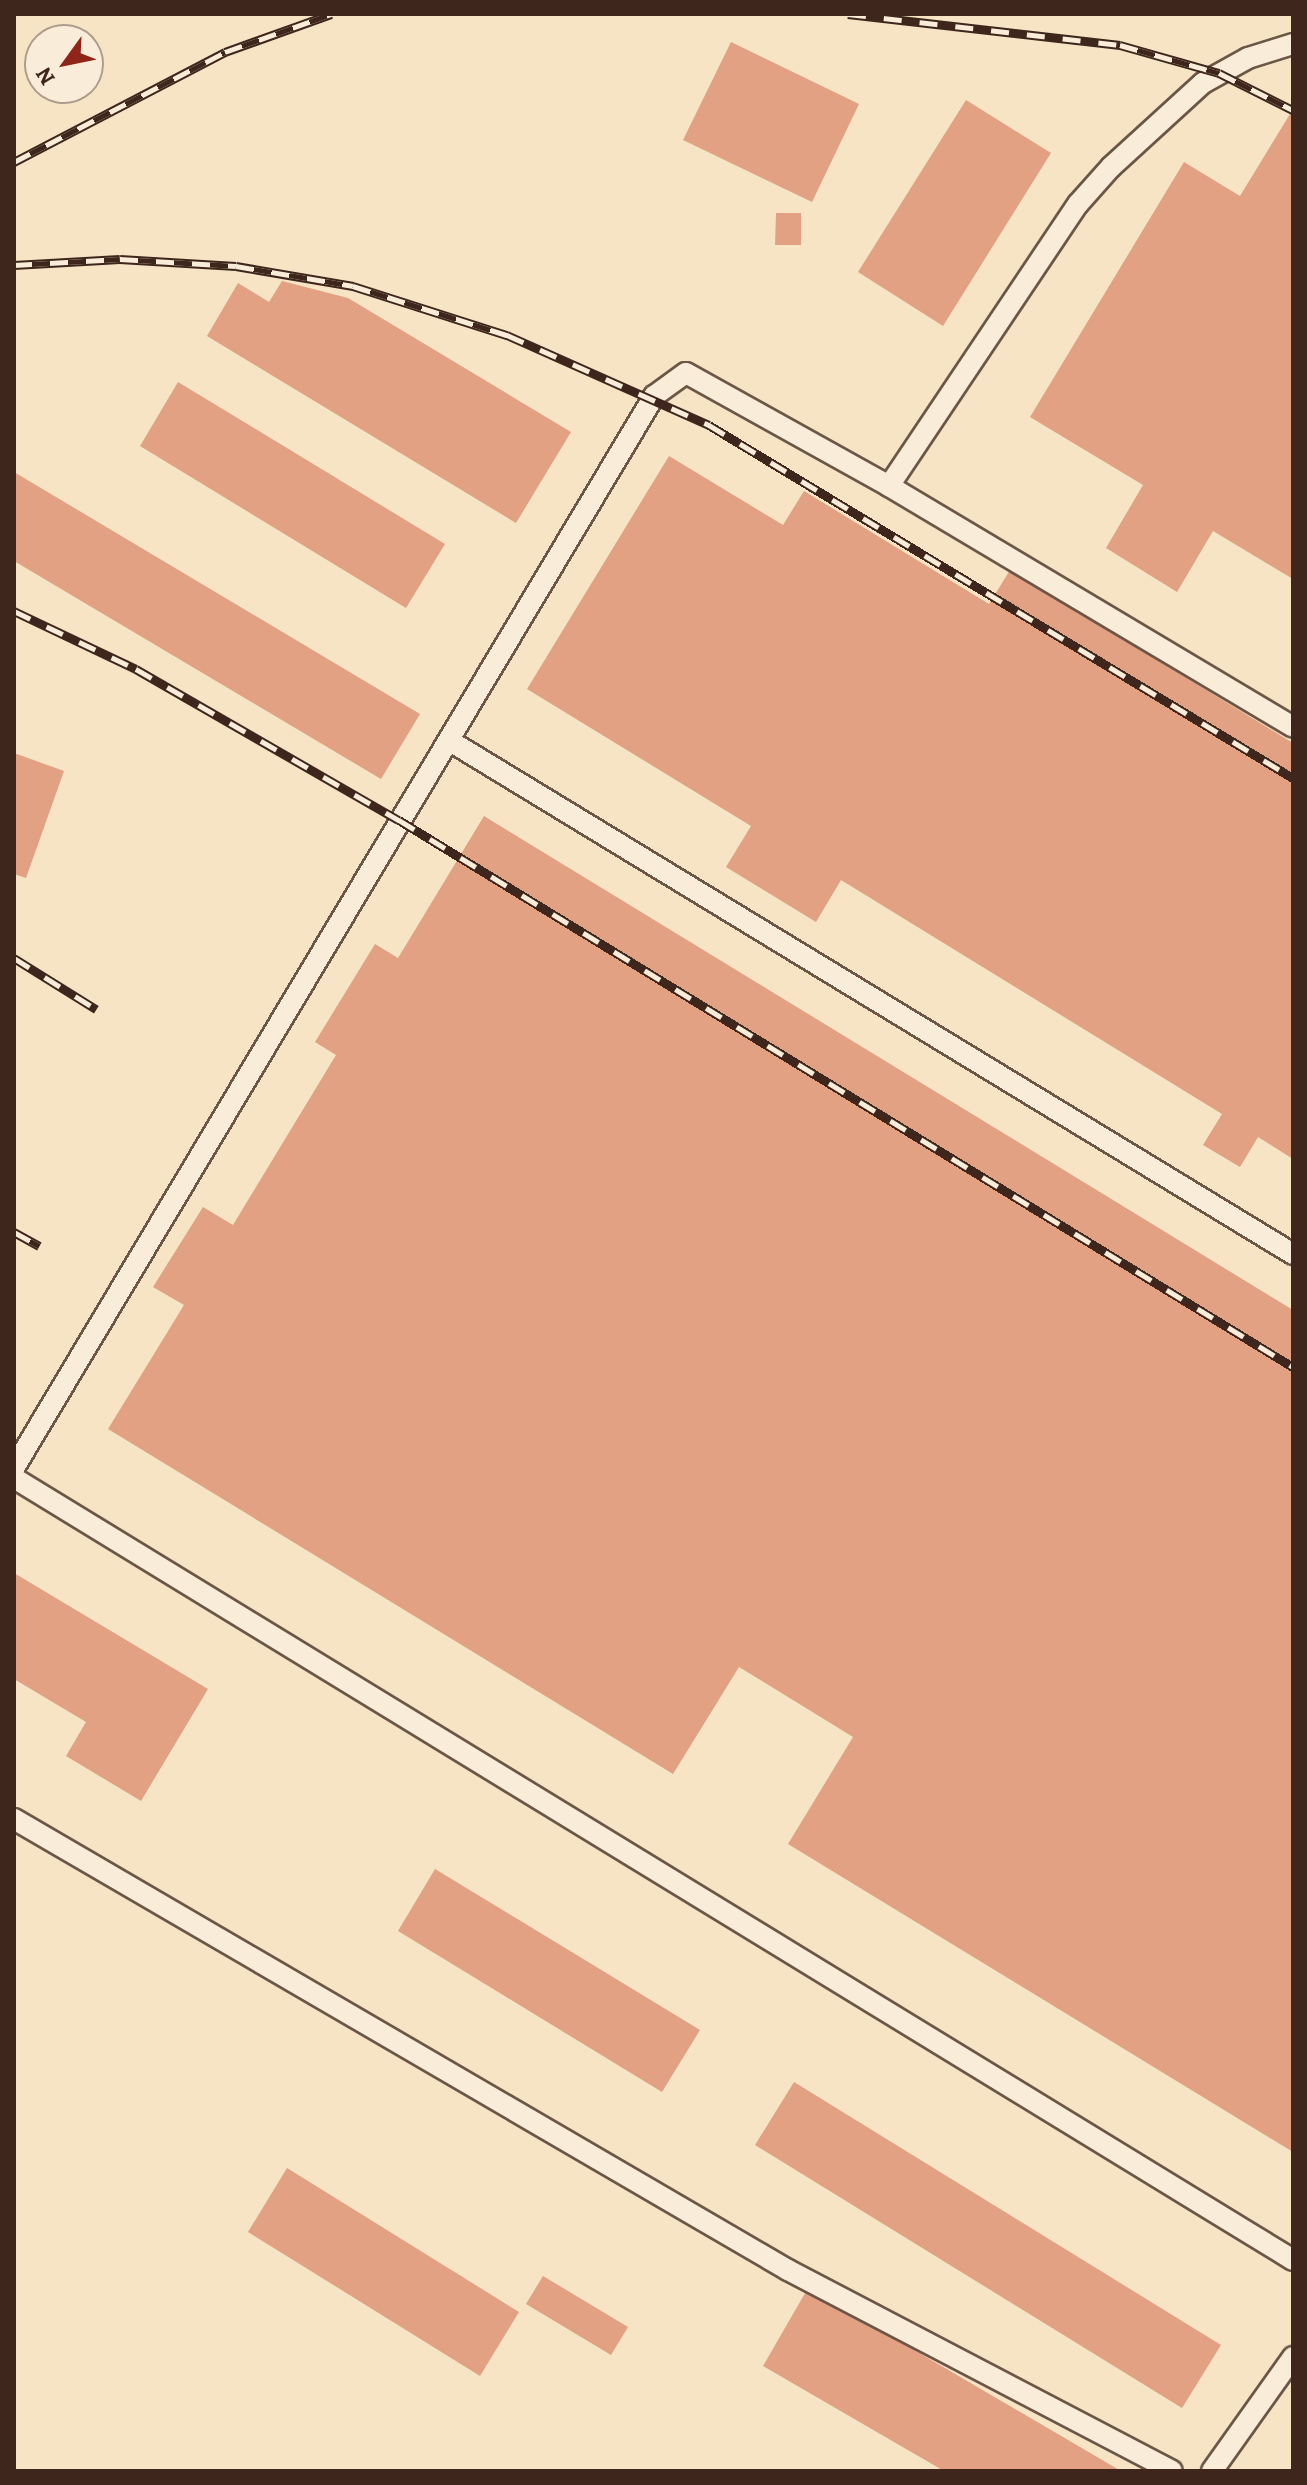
<!DOCTYPE html>
<html>
<head>
<meta charset="utf-8">
<style>
	body { margin:0 }
	#map { position:relative; width:1307px; height:2485px; overflow:hidden; background:#f6e4c5; font-family:Alegreya,serif }
	div>[style] { position:absolute }
	.building>* { inset:0; background:#e1a182 }
	.roads { filter:drop-shadow(2px 0 #6c5646) drop-shadow(-2px 0 #6c5646) drop-shadow(0 2px #6c5646) drop-shadow(0 -2px #6c5646) }
	.lane>* { height:20px; margin:-10px; padding:0 10px; transform-origin:10px; border-radius:10px; background:#f9edd9 }
	.rail>* { height:9px; margin-top:-4.5px; transform-origin:0; background:repeating-linear-gradient(90deg,#f9edd9 0 18px,#3e261c 0 36px); box-sizing:border-box; border-block:2px solid #3e261c }
	span { translate:-50% -50%; white-space:nowrap; text-align:center; line-height:1.15; -webkit-text-stroke:7px #f9edd9; paint-order:stroke }
	.frame { position:absolute; inset:0; border:16px solid #3e261c; pointer-events:none }
	.north { position:absolute; left:24px; top:24px; width:80px; height:80px; box-sizing:border-box; background:#f9edd9; border:2px solid #ae9d8d; border-radius:50%; rotate:237deg; font-size:22px; font-weight:700; line-height:32px; text-align:center; color:#3e261c }
	.north::after { content:''; display:block; margin:auto; width:28px; height:36px; background:#8f2418; clip-path:polygon(50% 0,100% 100%,50% 72%,0 100%) }
</style>
</head>
<body>
<div id="map">
	<div class="building">
		<i style="clip-path:polygon(731px 42px,859px 104px,812px 202px,683px 140px)"></i>
		<i style="clip-path:polygon(966px 100px,1051px 153px,943px 326px,858px 272px)"></i>
		<i style="clip-path:polygon(1293px 109px,1293px 579px,1213px 531px,1177px 592px,1106px 548px,1143px 485px,1030px 417px,1184px 162px,1240px 196px)"></i>
		<i style="clip-path:polygon(776px 213px,801px 213px,801px 245px,775px 245px)"></i>
		<i style="clip-path:polygon(282px 281px,348px 298px,571px 432px,516px 523px,207px 336px,238px 283px,269px 302px)"></i>
		<i style="clip-path:polygon(178px 382px,445px 544px,406px 608px,140px 446px)"></i>
		<i style="clip-path:polygon(669px 456px,783px 525px,804px 491px,989px 604px,1010px 570px,1293px 743px,1293px 1159px,1258px 1137px,1240px 1167px,1203px 1145px,1222px 1114px,841px 880px,816px 922px,726px 867px,751px 826px,527px 689px)"></i>
		<i style="clip-path:polygon(14px 472px,420px 714px,381px 779px,14px 561px)"></i>
		<i style="clip-path:polygon(14px 753px,64px 771px,26px 878px,14px 874px)"></i>
		<i style="clip-path:polygon(484px 816px,1293px 1310px,1293px 2152px,788px 1844px,853px 1737px,739px 1667px,673px 1774px,108px 1429px,184px 1305px,153px 1287px,203px 1207px,233px 1225px,336px 1055px,315px 1042px,375px 944px,398px 958px)"></i>
		<i style="clip-path:polygon(14px 1573px,208px 1689px,141px 1801px,66px 1756px,86px 1722px,14px 1679px)"></i>
		<i style="clip-path:polygon(435px 1869px,700px 2030px,662px 2092px,398px 1931px)"></i>
		<i style="clip-path:polygon(794px 2082px,1221px 2345px,1182px 2408px,755px 2145px)"></i>
		<i style="clip-path:polygon(287px 2168px,519px 2312px,480px 2376px,248px 2232px)"></i>
		<i style="clip-path:polygon(543px 2276px,628px 2327px,611px 2355px,526px 2304px)"></i>
		<i style="clip-path:polygon(808px 2288px,1121px 2471px,944px 2471px,763px 2366px)"></i>
	</div>
	<div class="roads">
		<div class="lane">
			<i style="left:889px;top:486px;width:339px;rotate:-56.2deg"></i>
			<i style="left:1078px;top:204px;width:50px;rotate:-48.3deg"></i>
			<i style="left:1111px;top:167px;width:125px;rotate:-42.4deg"></i>
			<i style="left:1203px;top:83px;width:51px;rotate:-29.1deg"></i>
			<i style="left:1248px;top:58px;width:47px;rotate:-17.3deg"></i>
			<i style="left:450px;top:741px;width:987px;rotate:31.32deg"></i>
			<i style="left:14px;top:1468px;width:1249px;rotate:-59.16deg"></i>
			<i style="left:654px;top:396px;width:39px;rotate:-36deg"></i>
			<i style="left:686px;top:373px;width:232px;rotate:29.1deg"></i>
			<i style="left:889px;top:486px;width:470px;rotate:30.8deg"></i>
			<i style="left:14px;top:1478px;width:1499px;rotate:31.44deg"></i>
			<i style="left:14px;top:1819px;width:896px;rotate:30.23deg"></i>
			<i style="left:788px;top:2270px;width:433px;rotate:27.6deg"></i>
			<i style="left:1212px;top:2471px;width:140px;rotate:-54.6deg"></i>
		</div>
	</div>
	<div class="rail">
		<i style="left:848px;top:14px;width:274px;rotate:6.5deg"></i>
		<i style="left:1120px;top:45px;width:103px;rotate:15.8deg"></i>
		<i style="left:1219px;top:73px;width:83px;rotate:26.6deg"></i>
		<i style="left:14px;top:162px;width:238px;rotate:-27.5deg"></i>
		<i style="left:225px;top:52px;width:113px;rotate:-19.7deg"></i>
		<i style="left:14px;top:265px;width:106px;rotate:-3.2deg"></i>
		<i style="left:120px;top:259px;width:116px;rotate:3.5deg"></i>
		<i style="left:236px;top:266px;width:119px;rotate:9.7deg"></i>
		<i style="left:353px;top:286px;width:162px;rotate:17.7deg"></i>
		<i style="left:507px;top:335px;width:221px;rotate:24deg"></i>
		<i style="left:709px;top:425px;width:682px;rotate:31.15deg"></i>
		<i style="left:14px;top:611px;width:135px;rotate:25.4deg"></i>
		<i style="left:136px;top:669px;width:303px;rotate:29.9deg"></i>
		<i style="left:399px;top:820px;width:1048px;rotate:31.46deg"></i>
		<i style="left:14px;top:958px;width:97px;rotate:31.9deg"></i>
		<i style="left:14px;top:1232px;width:29px;rotate:29deg"></i>
	</div>
	<div class="frame"></div>
	<div class="north">N</div>
</div>
</body>
</html>
